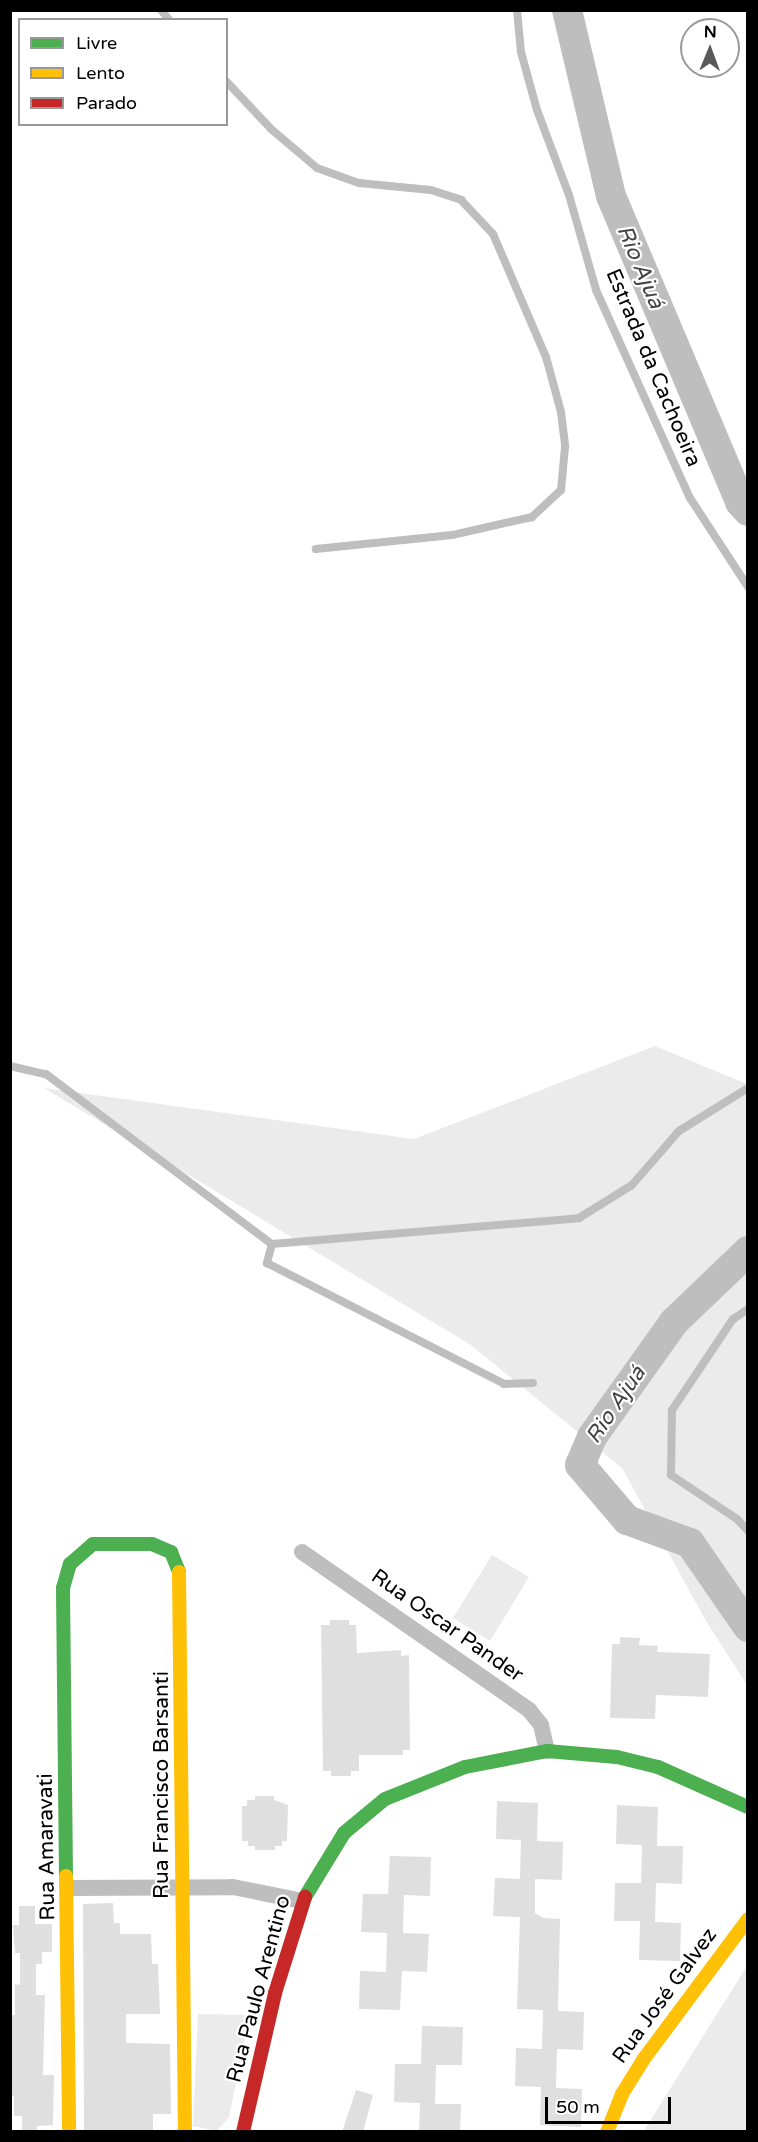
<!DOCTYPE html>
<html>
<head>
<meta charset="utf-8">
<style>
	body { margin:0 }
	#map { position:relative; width:758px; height:2142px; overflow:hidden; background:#fff; font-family:"Varela Round",sans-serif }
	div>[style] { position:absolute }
	.green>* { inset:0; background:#ebebeb }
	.river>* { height:30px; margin:-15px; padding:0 15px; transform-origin:15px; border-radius:15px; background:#bebebe }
	.building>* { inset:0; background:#dfdfdf }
	.lane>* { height:8px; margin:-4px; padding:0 4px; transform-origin:4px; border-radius:4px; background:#bebebe }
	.street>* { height:16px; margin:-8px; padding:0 8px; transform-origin:8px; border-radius:8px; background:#bebebe }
	.fast>* { height:14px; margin:-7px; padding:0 7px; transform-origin:7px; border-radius:7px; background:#4caf50 }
	.slow>* { height:14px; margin:-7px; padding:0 7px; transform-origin:7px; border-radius:7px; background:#ffc107 }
	.jam>* { height:14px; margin:-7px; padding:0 7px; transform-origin:7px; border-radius:7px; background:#c62828 }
	span { translate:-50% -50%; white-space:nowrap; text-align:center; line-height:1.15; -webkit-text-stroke:4.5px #fff; paint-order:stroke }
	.street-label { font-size:21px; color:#000 }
	.water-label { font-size:22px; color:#434343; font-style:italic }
	.frame { position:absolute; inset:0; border:12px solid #000; pointer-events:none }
	.legend { position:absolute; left:18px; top:18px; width:210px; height:108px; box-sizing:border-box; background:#fff; border:2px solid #999; margin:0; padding:8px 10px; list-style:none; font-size:18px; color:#000 }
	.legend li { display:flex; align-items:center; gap:12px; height:30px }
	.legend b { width:30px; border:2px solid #999 }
	.north { position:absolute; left:680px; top:18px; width:60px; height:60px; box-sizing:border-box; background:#fff; border:2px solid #999; border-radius:50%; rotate:1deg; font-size:16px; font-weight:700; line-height:24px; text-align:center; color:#000 }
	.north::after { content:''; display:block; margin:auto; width:21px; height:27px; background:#595959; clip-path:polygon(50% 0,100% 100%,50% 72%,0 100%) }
	.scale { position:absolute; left:545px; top:2097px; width:126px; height:27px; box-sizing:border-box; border:3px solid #000; border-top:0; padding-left:8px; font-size:18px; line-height:21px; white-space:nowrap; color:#000; -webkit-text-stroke:4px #fff; paint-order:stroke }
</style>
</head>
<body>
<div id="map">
	<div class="green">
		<i style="clip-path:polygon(655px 1046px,747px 1084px,747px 1685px,706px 1621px,622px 1468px,471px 1345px,44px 1088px,414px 1139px)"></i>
		<i style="clip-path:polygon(492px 1555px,529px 1577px,490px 1641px,453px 1618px)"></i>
		<i style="clip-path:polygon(747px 1966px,747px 2131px,645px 2131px,645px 2129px)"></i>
		<i style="clip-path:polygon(198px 2014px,250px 2015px,229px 2117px,217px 2131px,193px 2126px)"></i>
	</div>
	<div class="river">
		<i style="left:567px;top:10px;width:191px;rotate:76.7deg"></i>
		<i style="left:611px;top:196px;width:332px;rotate:67.1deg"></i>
		<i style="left:740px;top:502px;width:12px;rotate:48deg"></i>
		<i style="left:748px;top:1251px;width:103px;rotate:136.2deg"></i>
		<i style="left:674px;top:1322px;width:141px;rotate:125.5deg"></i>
		<i style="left:592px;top:1437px;width:30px;rotate:113deg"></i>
		<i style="left:580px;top:1465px;width:72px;rotate:49.5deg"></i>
		<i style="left:627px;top:1520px;width:67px;rotate:20.1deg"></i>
		<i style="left:690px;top:1543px;width:102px;rotate:55.4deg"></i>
	</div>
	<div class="building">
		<i style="clip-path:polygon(330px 1620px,349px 1620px,349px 1625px,356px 1625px,357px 1653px,401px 1650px,401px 1656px,409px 1655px,410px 1750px,403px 1750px,403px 1755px,359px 1755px,359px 1771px,351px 1771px,351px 1776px,331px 1776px,331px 1771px,323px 1771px,321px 1625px,330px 1625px)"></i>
		<i style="clip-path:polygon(620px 1637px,640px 1638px,639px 1645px,658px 1646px,657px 1652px,710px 1654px,708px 1697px,656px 1695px,655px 1719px,610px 1718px,612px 1644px,620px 1644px)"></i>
		<i style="clip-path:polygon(255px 1796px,274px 1796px,274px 1800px,288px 1805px,287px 1841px,282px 1841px,282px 1846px,275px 1846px,275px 1850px,255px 1850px,255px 1846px,248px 1846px,248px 1841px,242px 1841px,242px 1806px,247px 1806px,247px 1800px,255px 1800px)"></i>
		<i style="clip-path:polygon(497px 1801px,538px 1803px,537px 1841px,563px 1842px,562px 1880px,535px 1879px,535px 1913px,544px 1918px,560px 1919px,558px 2011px,584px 2012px,583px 2050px,557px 2049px,556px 2088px,582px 2089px,581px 2127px,540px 2125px,541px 2087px,515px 2086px,516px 2048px,542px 2049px,543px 2010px,517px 2009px,520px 1917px,493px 1916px,495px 1878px,520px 1879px,521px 1840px,496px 1839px)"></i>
		<i style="clip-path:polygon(617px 1805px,658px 1807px,657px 1846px,683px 1846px,682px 1884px,656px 1883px,655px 1922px,681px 1923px,680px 1961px,639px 1960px,640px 1921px,614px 1921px,615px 1883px,641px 1883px,642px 1845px,616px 1844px)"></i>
		<i style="clip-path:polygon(390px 1856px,431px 1857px,430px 1896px,404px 1895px,403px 1933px,429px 1934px,427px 1972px,402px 1971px,400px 2010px,359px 2009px,360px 1971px,386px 1972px,387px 1933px,361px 1932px,363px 1894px,388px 1894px)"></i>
		<i style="clip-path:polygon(113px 1903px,114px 1923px,120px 1923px,120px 1934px,151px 1934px,152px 1964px,158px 1964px,160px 2014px,126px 2014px,126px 2043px,170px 2044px,171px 2114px,153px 2114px,153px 2132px,84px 2132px,83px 1904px)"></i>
		<i style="clip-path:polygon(19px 1906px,35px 1906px,35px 1924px,52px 1924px,52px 1952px,42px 1952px,42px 1964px,36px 1964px,36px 1995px,45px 1995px,43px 2075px,54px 2075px,53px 2125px,37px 2126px,37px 2132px,22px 2132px,22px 2116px,14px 2116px,14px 2096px,10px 2095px,10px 2015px,15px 2015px,15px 1984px,20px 1985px,20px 1953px,15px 1953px,13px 1925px,19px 1925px)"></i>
		<i style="clip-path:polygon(422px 2026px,463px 2027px,462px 2065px,436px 2065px,435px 2104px,461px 2104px,460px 2132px,419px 2132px,420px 2103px,394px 2102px,395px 2064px,421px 2064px)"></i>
		<i style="clip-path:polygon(356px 2090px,373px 2095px,363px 2132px,342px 2132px)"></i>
	</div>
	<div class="lane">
		<i style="left:161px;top:10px;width:13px;rotate:51deg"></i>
		<i style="left:517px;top:10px;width:42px;rotate:84.6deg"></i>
		<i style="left:521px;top:52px;width:60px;rotate:74.6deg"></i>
		<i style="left:537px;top:110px;width:91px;rotate:69.4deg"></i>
		<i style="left:569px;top:195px;width:99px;rotate:74.1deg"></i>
		<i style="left:596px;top:290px;width:228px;rotate:65.7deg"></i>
		<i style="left:690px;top:498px;width:106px;rotate:56.9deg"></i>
		<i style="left:226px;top:81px;width:66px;rotate:46.8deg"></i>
		<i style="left:271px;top:129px;width:60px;rotate:40.3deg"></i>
		<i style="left:317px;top:168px;width:45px;rotate:19.7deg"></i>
		<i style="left:359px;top:183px;width:72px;rotate:5.6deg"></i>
		<i style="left:431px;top:190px;width:32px;rotate:18deg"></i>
		<i style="left:461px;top:200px;width:47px;rotate:46.7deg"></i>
		<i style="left:493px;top:234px;width:134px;rotate:66.7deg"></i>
		<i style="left:546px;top:357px;width:57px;rotate:74.7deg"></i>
		<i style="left:561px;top:412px;width:35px;rotate:83deg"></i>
		<i style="left:565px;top:447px;width:43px;rotate:95.3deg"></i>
		<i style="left:561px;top:490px;width:40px;rotate:137deg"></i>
		<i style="left:532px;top:517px;width:82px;rotate:167.3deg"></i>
		<i style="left:452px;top:535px;width:137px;rotate:174.1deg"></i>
		<i style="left:10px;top:1066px;width:37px;rotate:13deg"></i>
		<i style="left:46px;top:1074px;width:283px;rotate:37deg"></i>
		<i style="left:272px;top:1244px;width:308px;rotate:-4.8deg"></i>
		<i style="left:579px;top:1218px;width:62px;rotate:-31.9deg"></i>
		<i style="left:632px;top:1185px;width:72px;rotate:-49deg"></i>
		<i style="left:679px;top:1131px;width:81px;rotate:-31.9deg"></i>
		<i style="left:272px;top:1244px;width:20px;rotate:105deg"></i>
		<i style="left:267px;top:1263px;width:266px;rotate:27deg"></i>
		<i style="left:504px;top:1384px;width:29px;rotate:-2deg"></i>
		<i style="left:748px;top:1309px;width:18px;rotate:146deg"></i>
		<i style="left:733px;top:1319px;width:110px;rotate:123.8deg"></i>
		<i style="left:672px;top:1410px;width:65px;rotate:90.9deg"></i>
		<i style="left:671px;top:1475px;width:79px;rotate:33.7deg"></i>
		<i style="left:737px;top:1519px;width:16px;rotate:47deg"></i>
	</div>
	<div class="street">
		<i style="left:302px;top:1552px;width:277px;rotate:34.8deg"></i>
		<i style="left:529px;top:1710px;width:19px;rotate:51deg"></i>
		<i style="left:541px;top:1725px;width:27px;rotate:77deg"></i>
		<i style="left:68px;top:1888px;width:165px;rotate:-0.3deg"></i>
		<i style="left:233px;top:1887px;width:70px;rotate:11.5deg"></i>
	</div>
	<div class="fast">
		<i style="left:66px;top:1876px;width:288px;rotate:-90.6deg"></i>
		<i style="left:63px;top:1588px;width:25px;rotate:-74deg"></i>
		<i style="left:70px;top:1564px;width:30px;rotate:-41deg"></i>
		<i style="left:93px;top:1544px;width:59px"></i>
		<i style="left:152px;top:1544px;width:21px;rotate:23deg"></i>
		<i style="left:171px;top:1552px;width:22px;rotate:68deg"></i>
		<i style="left:305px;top:1897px;width:75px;rotate:-58.6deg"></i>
		<i style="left:344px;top:1833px;width:53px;rotate:-39.7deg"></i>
		<i style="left:385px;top:1799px;width:86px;rotate:-21.8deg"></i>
		<i style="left:465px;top:1767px;width:84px;rotate:-11deg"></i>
		<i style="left:547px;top:1751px;width:70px;rotate:4.9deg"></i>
		<i style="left:617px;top:1757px;width:42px;rotate:13.7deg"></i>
		<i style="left:658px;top:1767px;width:98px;rotate:24deg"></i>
	</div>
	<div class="slow">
		<i style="left:179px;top:1572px;width:560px;rotate:89.39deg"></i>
		<i style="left:66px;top:1876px;width:256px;rotate:89.3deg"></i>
		<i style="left:607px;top:2132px;width:41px;rotate:-68.5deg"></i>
		<i style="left:622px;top:2094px;width:40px;rotate:-58deg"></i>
		<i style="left:643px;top:2060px;width:176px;rotate:-53.3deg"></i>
	</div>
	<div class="jam">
		<i style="left:243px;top:2132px;width:143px;rotate:-77deg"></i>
		<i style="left:275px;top:1993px;width:101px;rotate:-72.6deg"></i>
	</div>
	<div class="street-label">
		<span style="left:653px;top:368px;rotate:67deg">Estrada da Cachoeira</span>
		<span style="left:447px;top:1626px;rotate:35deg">Rua Oscar Pander</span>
		<span style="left:162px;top:1785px;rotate:-90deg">Rua Francisco Barsanti</span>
		<span style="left:47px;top:1847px;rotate:-91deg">Rua Amaravati</span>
		<span style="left:259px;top:1989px;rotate:-75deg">Rua Paulo Arentino</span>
		<span style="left:665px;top:1996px;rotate:-54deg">Rua José Galvez</span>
	</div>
	<div class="water-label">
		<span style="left:640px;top:267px;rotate:67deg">Rio Ajuá</span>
		<span style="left:616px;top:1405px;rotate:-56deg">Rio Ajuá</span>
	</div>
	<div class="frame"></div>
	<ul class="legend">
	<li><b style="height:8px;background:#4caf50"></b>Livre</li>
	<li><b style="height:8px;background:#ffc107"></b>Lento</li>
	<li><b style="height:8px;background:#c62828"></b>Parado</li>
	</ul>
	<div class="north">N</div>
	<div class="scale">50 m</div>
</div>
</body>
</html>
